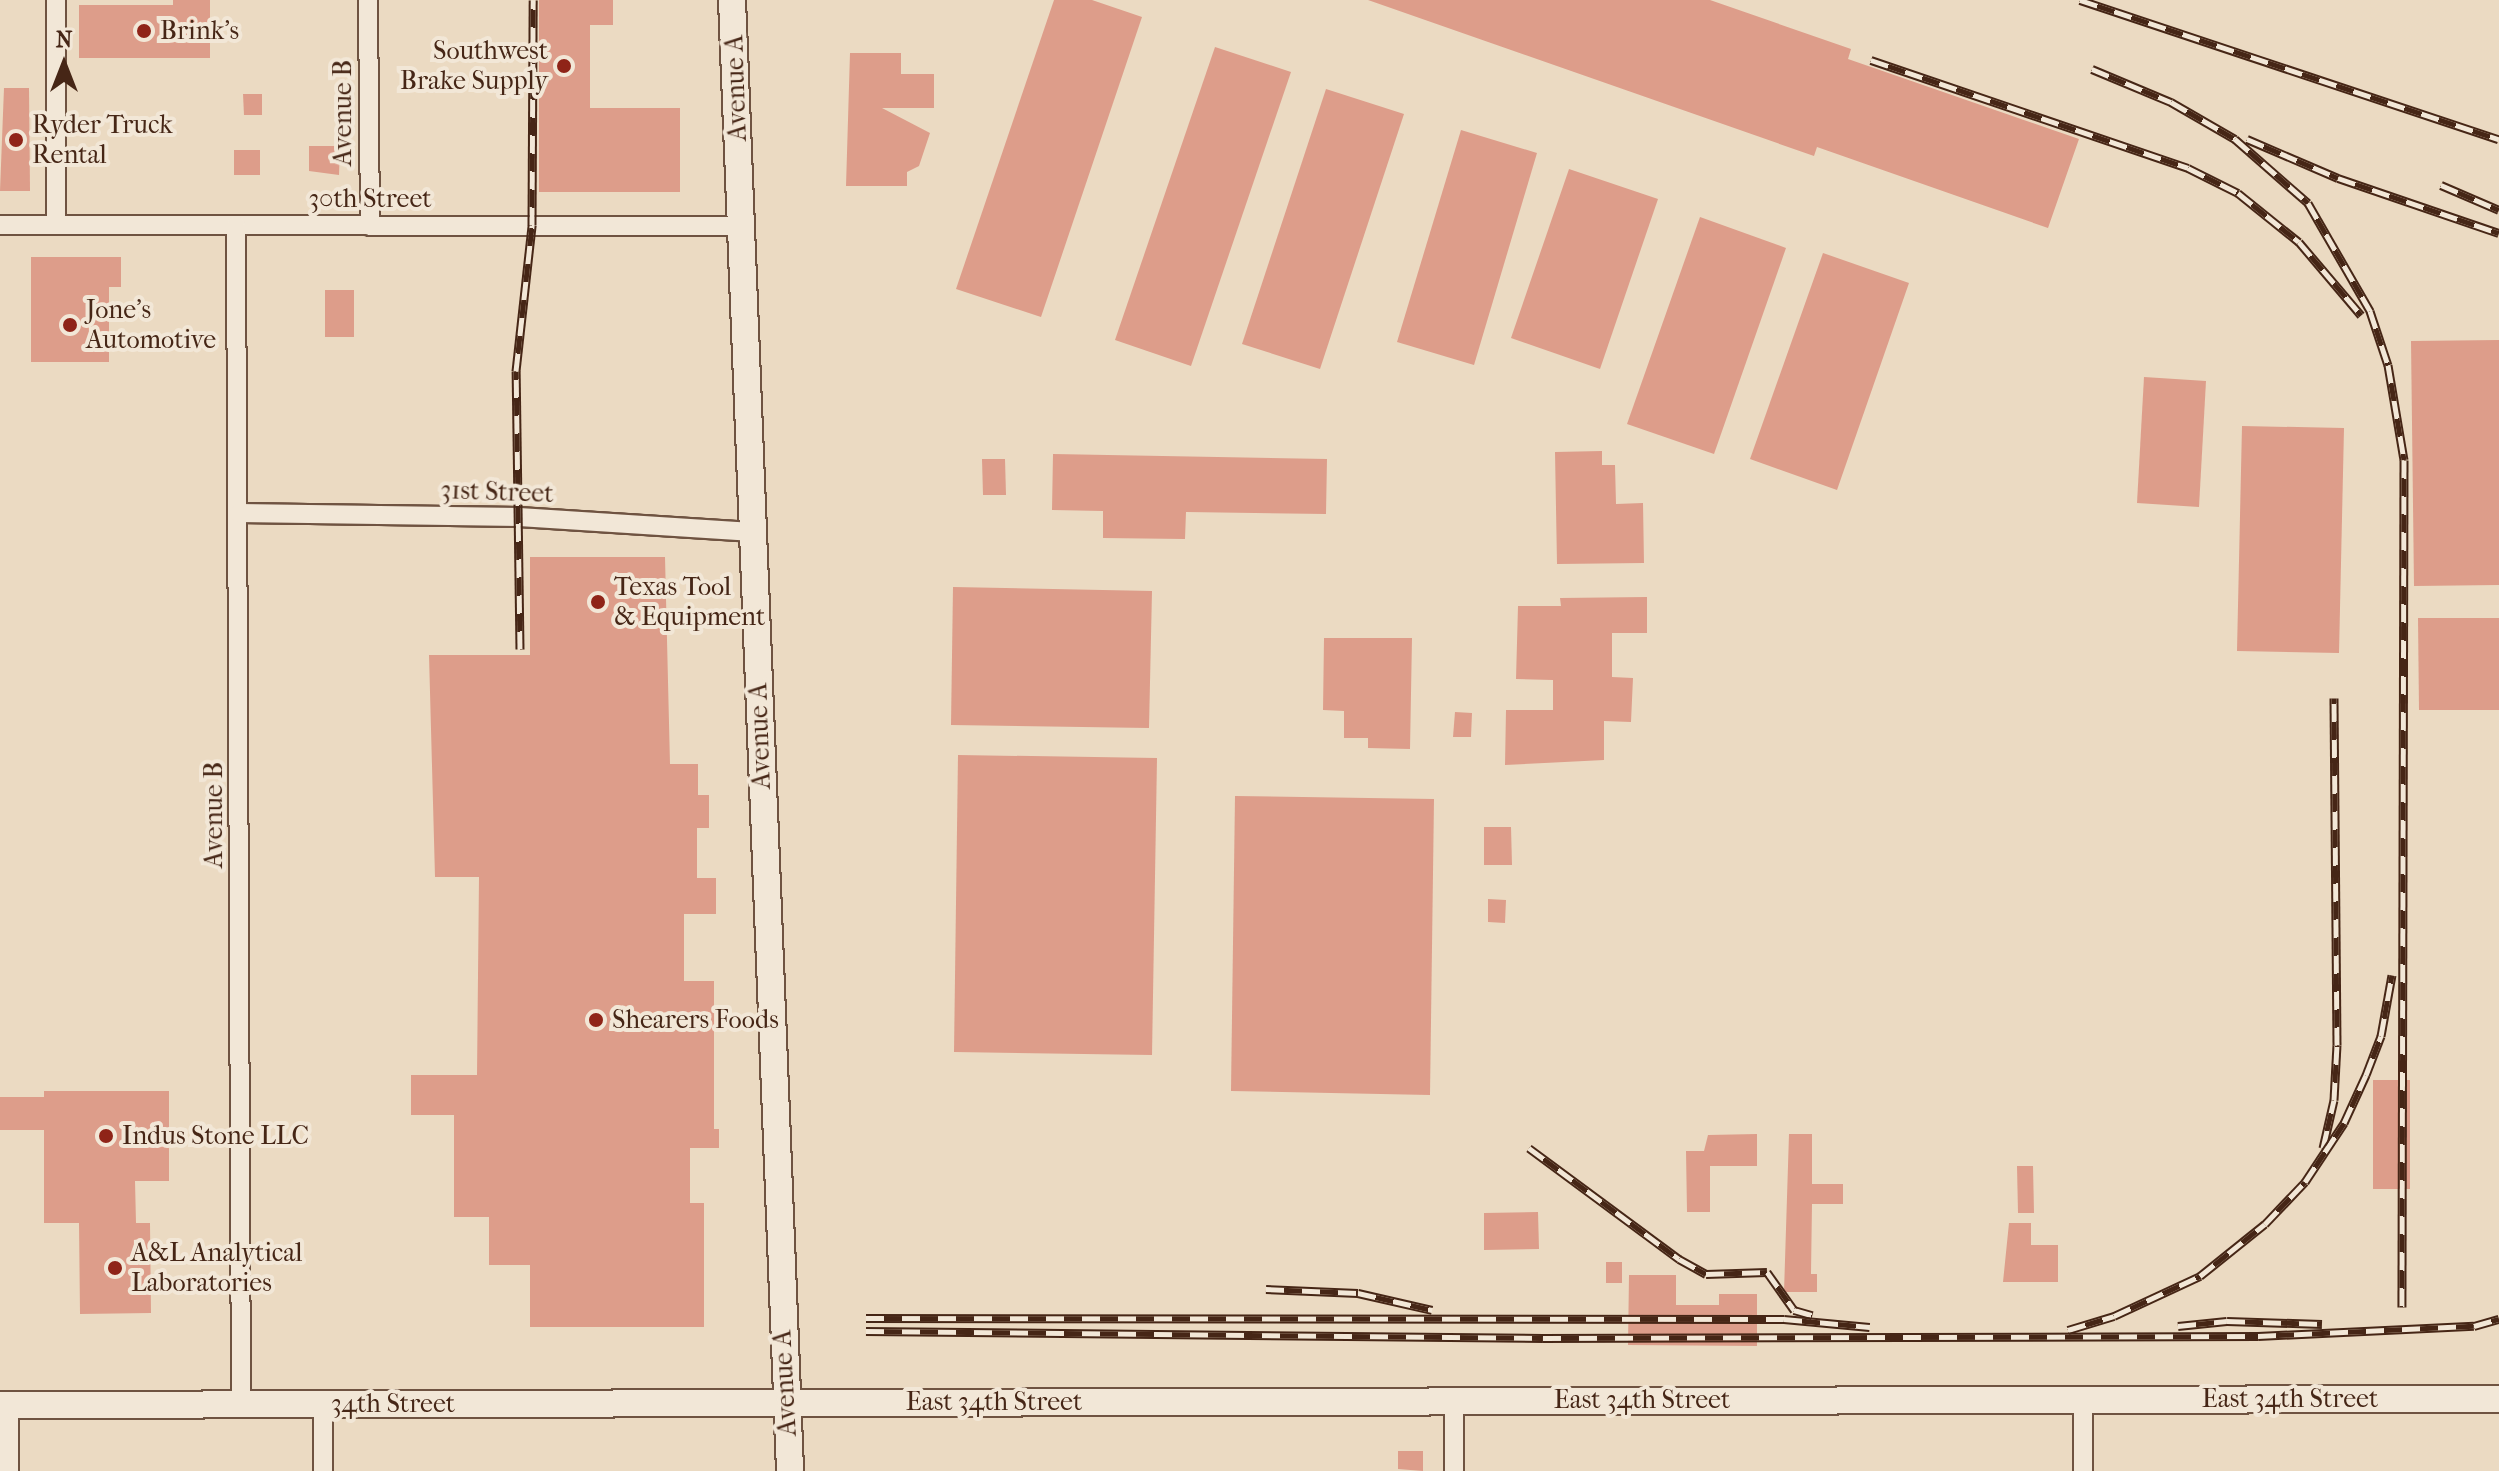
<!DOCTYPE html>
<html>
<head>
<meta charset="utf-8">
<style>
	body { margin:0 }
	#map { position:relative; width:2499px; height:1471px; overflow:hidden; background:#ebdac2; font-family:"IM FELL French Canon",serif }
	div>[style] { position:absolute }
	.building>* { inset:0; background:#dd9d8a }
	.roads { filter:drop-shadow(2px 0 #6f5341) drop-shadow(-2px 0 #6f5341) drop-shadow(0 2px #6f5341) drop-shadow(0 -2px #6f5341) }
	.street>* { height:18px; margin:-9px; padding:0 9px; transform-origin:9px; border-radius:9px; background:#f2e7d7 }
	.secondary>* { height:26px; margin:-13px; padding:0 13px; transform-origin:13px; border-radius:13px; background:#f2e7d7 }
	.rail>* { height:9px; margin-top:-4.5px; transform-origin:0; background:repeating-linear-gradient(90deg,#f2e7d7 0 18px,#462616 0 36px); box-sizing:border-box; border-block:2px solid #462616 }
	.dots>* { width:22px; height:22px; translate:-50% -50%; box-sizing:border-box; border:4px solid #f2e7d7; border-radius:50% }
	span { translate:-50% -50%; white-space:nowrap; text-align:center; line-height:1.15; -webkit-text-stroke:8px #f2e7d7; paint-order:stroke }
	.poi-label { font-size:26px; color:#462616 }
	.left { translate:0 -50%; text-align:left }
	.right { translate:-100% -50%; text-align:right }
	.street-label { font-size:26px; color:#462616 }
	.north { position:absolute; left:24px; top:24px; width:80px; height:80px; -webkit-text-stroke:6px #f2e7d7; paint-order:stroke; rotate:0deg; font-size:22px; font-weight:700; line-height:32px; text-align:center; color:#462616 }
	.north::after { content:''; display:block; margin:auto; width:28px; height:36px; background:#462616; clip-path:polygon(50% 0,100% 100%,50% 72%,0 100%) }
</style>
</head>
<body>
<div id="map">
	<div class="building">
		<i style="clip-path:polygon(173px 0,210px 0,210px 58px,79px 58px,79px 5px,173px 5px)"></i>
		<i style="clip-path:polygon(539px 0,613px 0,613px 25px,590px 25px,590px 108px,680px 108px,680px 192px,539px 192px)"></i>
		<i style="clip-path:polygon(1054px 0,1092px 0,1142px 17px,1041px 317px,956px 289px)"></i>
		<i style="clip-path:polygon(1368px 0,1710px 0,1851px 49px,1848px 59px,2079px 139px,2048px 228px,1817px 147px,1814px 156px)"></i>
		<i style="clip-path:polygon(1215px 47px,1291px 72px,1191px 366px,1115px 340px)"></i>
		<i style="clip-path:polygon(850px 53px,901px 53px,901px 74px,934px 74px,934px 108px,882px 108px,930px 133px,919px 166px,907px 172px,907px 186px,846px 186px)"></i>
		<i style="clip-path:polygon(4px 88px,29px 88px,30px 191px,0 191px)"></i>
		<i style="clip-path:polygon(1326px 89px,1404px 114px,1320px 369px,1242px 344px)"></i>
		<i style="clip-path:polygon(243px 94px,262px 94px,262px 115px,244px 115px)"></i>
		<i style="clip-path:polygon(1461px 130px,1537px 153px,1474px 365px,1397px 342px)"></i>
		<i style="clip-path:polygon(309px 146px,340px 146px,339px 175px,309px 171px)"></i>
		<i style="clip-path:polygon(234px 150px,260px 150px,260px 175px,234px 175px)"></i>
		<i style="clip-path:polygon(1569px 169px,1658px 199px,1600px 369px,1511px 338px)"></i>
		<i style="clip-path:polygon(1700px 217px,1786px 248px,1714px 454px,1627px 424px)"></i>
		<i style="clip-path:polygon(1823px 253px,1909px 283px,1837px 490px,1750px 459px)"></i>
		<i style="clip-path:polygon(31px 257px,121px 257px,121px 287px,109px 287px,109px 362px,31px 362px)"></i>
		<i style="clip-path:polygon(325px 290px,354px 290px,354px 337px,325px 337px)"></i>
		<i style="clip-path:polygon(2499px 340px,2499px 585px,2414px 586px,2411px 341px)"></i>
		<i style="clip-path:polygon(2144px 377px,2206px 381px,2199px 507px,2137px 503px)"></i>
		<i style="clip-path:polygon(2242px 426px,2344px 428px,2339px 653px,2237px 651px)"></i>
		<i style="clip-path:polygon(1602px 451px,1602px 465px,1615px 465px,1616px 504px,1643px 503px,1644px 563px,1557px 564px,1555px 452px)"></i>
		<i style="clip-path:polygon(1053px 454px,1327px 459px,1326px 514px,1186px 512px,1185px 539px,1103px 538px,1103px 511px,1052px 510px)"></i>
		<i style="clip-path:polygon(982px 459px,1005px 459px,1006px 495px,983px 495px)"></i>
		<i style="clip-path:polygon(530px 557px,665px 557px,670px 764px,698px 764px,698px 795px,709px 795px,709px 828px,697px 828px,697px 878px,716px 878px,716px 914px,684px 914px,684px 981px,714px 981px,714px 1129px,719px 1129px,719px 1148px,690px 1148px,690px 1203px,704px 1203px,704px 1327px,530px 1327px,530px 1265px,489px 1265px,489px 1217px,454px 1217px,454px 1115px,411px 1115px,411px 1075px,477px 1075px,479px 877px,435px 877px,429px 655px,530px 655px)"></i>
		<i style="clip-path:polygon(953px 587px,1152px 591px,1149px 728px,951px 725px)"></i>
		<i style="clip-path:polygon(1647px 597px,1647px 633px,1612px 633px,1612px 677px,1633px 678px,1631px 722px,1604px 721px,1604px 760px,1505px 765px,1506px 710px,1553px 710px,1553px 680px,1516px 679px,1518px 606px,1561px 606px,1560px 598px)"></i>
		<i style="clip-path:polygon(2418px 618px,2499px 618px,2499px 710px,2419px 710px)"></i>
		<i style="clip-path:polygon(1324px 638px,1412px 638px,1410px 749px,1368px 748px,1368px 738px,1344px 738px,1344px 711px,1323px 710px)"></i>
		<i style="clip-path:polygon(1455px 712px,1472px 713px,1471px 737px,1453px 737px)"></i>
		<i style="clip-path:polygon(958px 755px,1157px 758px,1152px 1055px,954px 1052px)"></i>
		<i style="clip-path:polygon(1235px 796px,1434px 799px,1430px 1095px,1231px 1091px)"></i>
		<i style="clip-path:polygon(1484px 827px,1511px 827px,1512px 865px,1484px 865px)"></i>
		<i style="clip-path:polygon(1488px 899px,1506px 900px,1505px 923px,1488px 922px)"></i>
		<i style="clip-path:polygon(2373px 1080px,2410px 1080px,2410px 1189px,2373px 1189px)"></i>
		<i style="clip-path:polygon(44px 1091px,169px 1091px,169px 1181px,135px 1181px,136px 1223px,150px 1223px,151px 1313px,80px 1314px,79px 1223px,44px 1223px,44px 1130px,0 1130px,0 1097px,44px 1097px)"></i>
		<i style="clip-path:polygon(1757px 1134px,1757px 1166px,1710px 1166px,1710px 1212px,1687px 1212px,1686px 1151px,1704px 1151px,1708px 1135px)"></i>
		<i style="clip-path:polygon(1789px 1134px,1812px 1134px,1812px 1184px,1843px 1184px,1843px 1204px,1812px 1204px,1811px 1274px,1817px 1274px,1817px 1292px,1784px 1292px)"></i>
		<i style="clip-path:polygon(2017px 1166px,2033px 1166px,2034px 1213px,2018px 1213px)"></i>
		<i style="clip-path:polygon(1538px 1212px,1539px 1249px,1484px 1250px,1484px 1213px)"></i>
		<i style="clip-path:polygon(2009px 1223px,2031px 1223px,2031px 1245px,2058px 1245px,2058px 1282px,2003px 1282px)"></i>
		<i style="clip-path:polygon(1606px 1262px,1622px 1262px,1622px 1283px,1606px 1283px)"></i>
		<i style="clip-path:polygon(1629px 1275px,1676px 1275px,1676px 1305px,1719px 1305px,1719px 1294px,1757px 1294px,1757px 1346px,1628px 1345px)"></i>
		<i style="clip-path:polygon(1398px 1451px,1423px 1451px,1423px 1471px,1398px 1469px)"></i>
	</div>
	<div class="roads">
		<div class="street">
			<i style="left:56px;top:0;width:225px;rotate:90deg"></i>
			<i style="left:368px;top:0;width:226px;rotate:89.5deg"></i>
			<i style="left:0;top:225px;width:741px;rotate:0.08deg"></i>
			<i style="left:236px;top:226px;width:1178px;rotate:89.76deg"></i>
			<i style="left:239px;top:513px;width:280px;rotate:0.8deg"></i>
			<i style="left:519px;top:517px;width:233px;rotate:3.7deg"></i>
			<i style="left:2083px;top:1399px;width:72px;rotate:90deg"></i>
			<i style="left:1454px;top:1401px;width:70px;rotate:90deg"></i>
			<i style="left:323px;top:1404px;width:67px;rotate:90deg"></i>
			<i style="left:9px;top:1471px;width:66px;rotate:-90deg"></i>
		</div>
		<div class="secondary">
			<i style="left:732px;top:0;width:1472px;rotate:87.74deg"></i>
			<i style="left:0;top:1405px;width:2499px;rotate:-0.14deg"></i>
		</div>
	</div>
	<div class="rail">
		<i style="left:2080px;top:0;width:441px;rotate:18.4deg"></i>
		<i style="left:1871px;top:60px;width:335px;rotate:18.8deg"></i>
		<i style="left:2188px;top:168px;width:56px;rotate:26.6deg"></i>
		<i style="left:2238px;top:193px;width:78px;rotate:38.8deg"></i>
		<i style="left:2299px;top:242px;width:96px;rotate:49.7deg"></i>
		<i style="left:2092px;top:69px;width:86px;rotate:22.7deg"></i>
		<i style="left:2171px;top:102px;width:74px;rotate:30deg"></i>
		<i style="left:2235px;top:139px;width:97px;rotate:41.2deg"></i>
		<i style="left:2308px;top:203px;width:125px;rotate:60.1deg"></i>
		<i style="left:2370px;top:311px;width:57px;rotate:71.6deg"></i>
		<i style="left:2388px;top:365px;width:96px;rotate:80.4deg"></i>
		<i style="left:2404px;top:460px;width:847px;rotate:90.14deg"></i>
		<i style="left:2247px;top:139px;width:99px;rotate:23.2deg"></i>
		<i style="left:2338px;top:178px;width:170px;rotate:18.9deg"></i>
		<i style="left:2441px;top:185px;width:63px;rotate:23.3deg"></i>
		<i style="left:520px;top:649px;width:278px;rotate:-90.8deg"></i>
		<i style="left:516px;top:371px;width:147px;rotate:-83.7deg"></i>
		<i style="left:532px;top:225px;width:225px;rotate:-89.7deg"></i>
		<i style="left:1529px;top:1148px;width:187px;rotate:36.5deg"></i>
		<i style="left:1679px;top:1259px;width:31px;rotate:29deg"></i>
		<i style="left:1706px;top:1274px;width:61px;rotate:-1.9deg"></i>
		<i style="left:1767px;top:1272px;width:47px;rotate:54.6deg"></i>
		<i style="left:1794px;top:1310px;width:19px;rotate:16deg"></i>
		<i style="left:2323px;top:1148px;width:49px;rotate:-77.1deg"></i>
		<i style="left:2334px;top:1100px;width:55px;rotate:-86.9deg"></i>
		<i style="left:2337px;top:1045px;width:347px;rotate:-90.5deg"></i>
		<i style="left:1266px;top:1289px;width:92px;rotate:2.5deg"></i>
		<i style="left:1358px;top:1293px;width:76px;rotate:12.9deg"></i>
		<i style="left:866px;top:1318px;width:918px;rotate:0.06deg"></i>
		<i style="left:1784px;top:1319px;width:86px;rotate:5.3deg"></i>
		<i style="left:2178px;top:1326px;width:49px;rotate:-5.8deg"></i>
		<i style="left:2227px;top:1321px;width:95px;rotate:1.8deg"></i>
		<i style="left:2068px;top:1330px;width:48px;rotate:-16.9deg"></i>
		<i style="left:2114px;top:1316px;width:95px;rotate:-24.9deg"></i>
		<i style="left:2200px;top:1276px;width:83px;rotate:-38.7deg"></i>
		<i style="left:2265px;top:1224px;width:58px;rotate:-46.4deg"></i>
		<i style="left:2305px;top:1182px;width:71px;rotate:-56.5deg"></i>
		<i style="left:2344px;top:1123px;width:53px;rotate:-65.4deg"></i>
		<i style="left:2366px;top:1075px;width:42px;rotate:-69deg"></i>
		<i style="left:2381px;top:1036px;width:62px;rotate:-79.8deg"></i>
		<i style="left:866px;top:1331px;width:677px;rotate:0.59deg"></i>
		<i style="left:1543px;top:1338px;width:715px;rotate:-0.16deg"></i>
		<i style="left:2258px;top:1336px;width:216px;rotate:-2.7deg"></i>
		<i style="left:2474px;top:1326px;width:26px;rotate:-16deg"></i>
	</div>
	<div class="dots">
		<i style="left:144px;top:31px;background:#8f2418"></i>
		<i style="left:564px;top:66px;background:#8f2418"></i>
		<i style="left:16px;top:140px;background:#8f2418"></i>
		<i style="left:70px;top:325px;background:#8f2418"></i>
		<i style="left:598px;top:602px;background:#8f2418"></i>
		<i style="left:596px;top:1020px;background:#8f2418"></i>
		<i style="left:106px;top:1136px;background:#8f2418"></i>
		<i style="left:115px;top:1268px;background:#8f2418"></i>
	</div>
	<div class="poi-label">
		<span class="left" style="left:160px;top:31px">Brink's</span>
		<span class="right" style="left:548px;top:66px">Southwest<br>Brake Supply</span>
		<span class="left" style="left:32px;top:140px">Ryder Truck<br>Rental</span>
		<span class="left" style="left:86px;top:325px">Jone's<br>Automotive</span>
		<span class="left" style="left:614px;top:602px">Texas Tool<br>&amp; Equipment</span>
		<span class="left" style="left:612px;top:1020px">Shearers Foods</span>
		<span class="left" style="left:122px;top:1136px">Indus Stone LLC</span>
		<span class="left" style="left:131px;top:1268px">A&amp;L Analytical<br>Laboratories</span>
	</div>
	<div class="street-label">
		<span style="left:736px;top:88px;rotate:-92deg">Avenue A</span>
		<span style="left:343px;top:113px;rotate:-90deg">Avenue B</span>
		<span style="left:370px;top:199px">30th Street</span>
		<span style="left:497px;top:492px;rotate:2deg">31st Street</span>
		<span style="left:760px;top:736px;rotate:-92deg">Avenue A</span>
		<span style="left:214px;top:815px;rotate:-90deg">Avenue B</span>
		<span style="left:785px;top:1383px;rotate:-93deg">Avenue A</span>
		<span style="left:2290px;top:1399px">East 34th Street</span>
		<span style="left:1642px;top:1400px">East 34th Street</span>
		<span style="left:994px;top:1402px">East 34th Street</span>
		<span style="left:393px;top:1404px">34th Street</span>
	</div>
	<div class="north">N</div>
</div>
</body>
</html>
